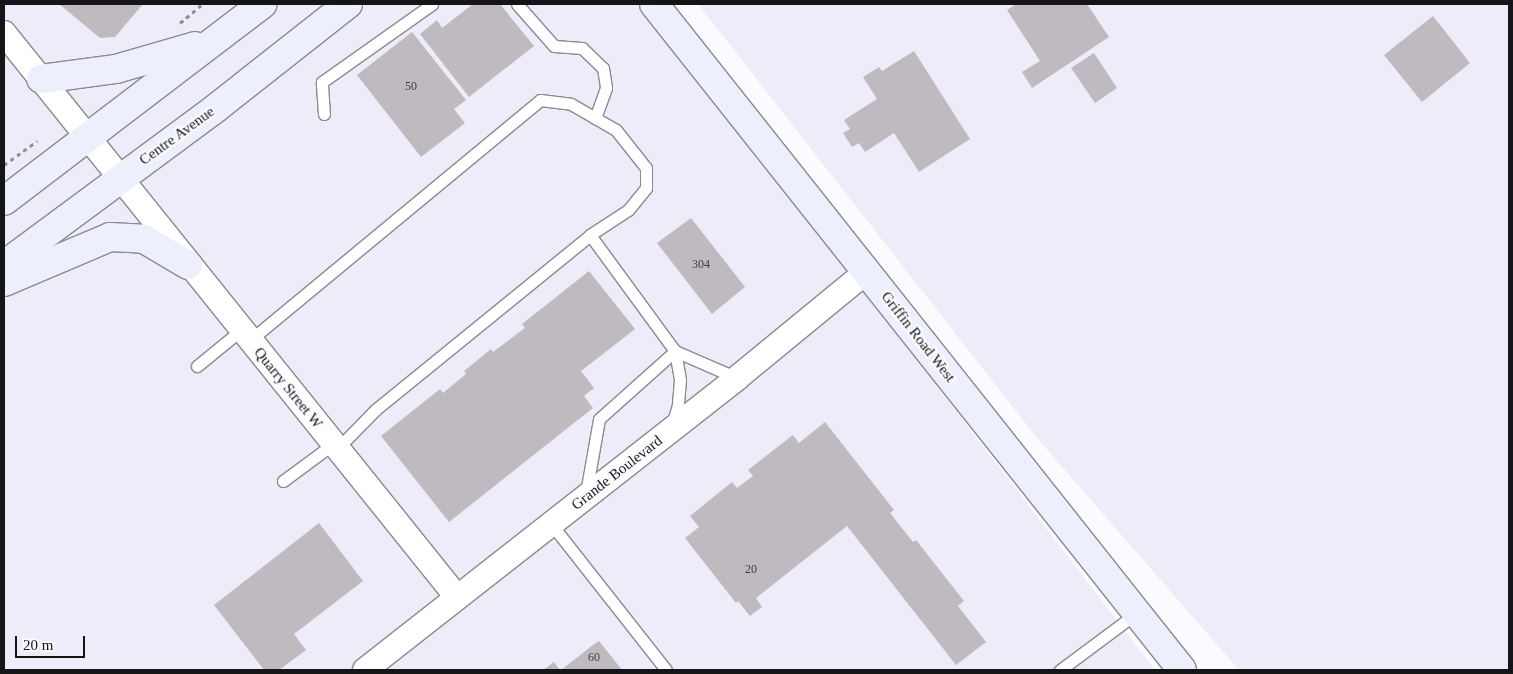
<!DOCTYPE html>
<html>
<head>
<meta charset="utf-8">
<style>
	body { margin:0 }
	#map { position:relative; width:1513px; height:674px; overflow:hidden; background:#fbfafe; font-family:Georgia,serif }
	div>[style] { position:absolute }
	.built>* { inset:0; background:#eeecf8 }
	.building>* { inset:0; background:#bebabf }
	.path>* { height:3px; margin-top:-1.5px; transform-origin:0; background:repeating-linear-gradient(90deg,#8f8f92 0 4px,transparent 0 8px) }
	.roads { filter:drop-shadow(1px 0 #8b8a8f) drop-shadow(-1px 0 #8b8a8f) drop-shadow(0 1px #8b8a8f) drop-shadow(0 -1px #8b8a8f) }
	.service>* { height:11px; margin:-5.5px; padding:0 5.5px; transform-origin:5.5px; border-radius:5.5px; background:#fff }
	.minor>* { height:24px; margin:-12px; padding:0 12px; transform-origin:12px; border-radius:12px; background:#fff }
	.secondary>* { height:28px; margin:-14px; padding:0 14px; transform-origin:14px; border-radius:14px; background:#edf0fc }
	span { translate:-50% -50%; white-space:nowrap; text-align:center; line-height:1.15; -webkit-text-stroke:4.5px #fbfafe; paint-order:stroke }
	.number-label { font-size:12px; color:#3f3e41 }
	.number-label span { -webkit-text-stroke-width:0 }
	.street-label { font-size:15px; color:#151517 }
	.frame { position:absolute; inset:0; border:5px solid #151517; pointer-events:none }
	.scale { position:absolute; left:15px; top:636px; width:70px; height:22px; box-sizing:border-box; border:2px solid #151517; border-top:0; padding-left:6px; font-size:15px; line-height:18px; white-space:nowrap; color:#151517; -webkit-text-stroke:4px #fbfafe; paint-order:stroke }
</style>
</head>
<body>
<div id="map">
	<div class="built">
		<i style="clip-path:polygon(4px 4px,654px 4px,856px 281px,1155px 670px,4px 670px)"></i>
		<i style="clip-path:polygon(698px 4px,1509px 4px,1509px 670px,1239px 670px,1037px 438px)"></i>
	</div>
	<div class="building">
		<i style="clip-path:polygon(59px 4px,143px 4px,115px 37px,100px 38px)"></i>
		<i style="clip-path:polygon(473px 4px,500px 4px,534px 46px,469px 97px,420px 34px,437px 20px,442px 28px)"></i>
		<i style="clip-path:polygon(1016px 4px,1087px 4px,1109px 37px,1032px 88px,1022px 72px,1040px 61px,1007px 10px)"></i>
		<i style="clip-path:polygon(1433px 16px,1470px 63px,1422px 102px,1384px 55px)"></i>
		<i style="clip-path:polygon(412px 32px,466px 100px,454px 109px,465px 123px,421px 157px,357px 75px)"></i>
		<i style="clip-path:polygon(914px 51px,970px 139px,919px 172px,894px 133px,865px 152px,859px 143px,852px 147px,843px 133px,850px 129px,844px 120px,877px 99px,863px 77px,879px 67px,882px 71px)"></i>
		<i style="clip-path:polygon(1094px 53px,1117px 88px,1095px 103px,1071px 68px)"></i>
		<i style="clip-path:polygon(691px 218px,745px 287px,712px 314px,657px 243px)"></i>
		<i style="clip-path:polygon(589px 271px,635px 329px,581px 371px,594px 388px,584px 396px,593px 408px,449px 522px,381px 436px,440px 389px,443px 393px,466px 374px,464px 371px,491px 349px,493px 352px,525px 328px,522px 324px)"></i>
		<i style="clip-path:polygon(825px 422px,894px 510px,890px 513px,913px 542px,916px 540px,964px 601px,958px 606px,986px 642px,956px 665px,847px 526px,756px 598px,762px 607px,750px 616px,738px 601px,736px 603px,685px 538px,699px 527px,690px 516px,732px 482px,737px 488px,753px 476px,748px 470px,793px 435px,799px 443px)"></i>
		<i style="clip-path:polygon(319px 523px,363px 581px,294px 634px,306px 650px,279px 670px,264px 670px,214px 605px)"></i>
		<i style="clip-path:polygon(599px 641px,622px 670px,561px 670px,593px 645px)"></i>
		<i style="clip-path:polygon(554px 662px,560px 670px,543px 670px)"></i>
	</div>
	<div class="path">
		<i style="left:180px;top:23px;width:30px;rotate:-40deg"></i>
		<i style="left:4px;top:165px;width:41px;rotate:-36deg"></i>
	</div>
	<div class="roads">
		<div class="service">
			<i style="left:517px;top:4px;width:56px;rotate:48.6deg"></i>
			<i style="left:554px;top:46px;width:28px;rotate:4deg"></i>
			<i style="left:582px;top:48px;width:29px;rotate:44deg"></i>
			<i style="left:603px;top:68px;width:20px;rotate:81deg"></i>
			<i style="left:606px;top:88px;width:32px;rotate:110deg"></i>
			<i style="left:324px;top:114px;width:32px;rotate:-94deg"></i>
			<i style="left:322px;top:82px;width:135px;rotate:-35.3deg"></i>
			<i style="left:249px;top:341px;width:378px;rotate:-39.6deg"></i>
			<i style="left:540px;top:100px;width:31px;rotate:7deg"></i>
			<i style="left:571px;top:104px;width:52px;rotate:30deg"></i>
			<i style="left:616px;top:130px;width:48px;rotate:51.7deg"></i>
			<i style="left:646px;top:168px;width:20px;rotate:90deg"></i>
			<i style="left:646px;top:188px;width:28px;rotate:129deg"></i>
			<i style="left:628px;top:210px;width:45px;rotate:146.7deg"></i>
			<i style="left:197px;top:366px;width:57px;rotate:-39.3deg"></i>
			<i style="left:337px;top:449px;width:54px;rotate:-45.7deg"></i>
			<i style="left:375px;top:410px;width:277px;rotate:-39.1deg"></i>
			<i style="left:590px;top:235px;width:144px;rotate:53.8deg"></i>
			<i style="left:675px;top:351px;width:29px;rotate:80deg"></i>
			<i style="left:680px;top:380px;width:25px;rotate:95deg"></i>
			<i style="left:678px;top:405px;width:21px;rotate:107deg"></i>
			<i style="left:283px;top:481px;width:62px;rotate:-36.5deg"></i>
			<i style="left:586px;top:493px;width:75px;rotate:-80deg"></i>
			<i style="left:599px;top:419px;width:102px;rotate:-41.8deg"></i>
			<i style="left:675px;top:351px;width:68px;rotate:23.5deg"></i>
			<i style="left:552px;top:525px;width:184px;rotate:51.8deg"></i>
			<i style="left:1060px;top:670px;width:94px;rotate:-36.7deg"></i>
		</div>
		<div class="minor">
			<i style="left:4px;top:33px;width:723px;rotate:51.23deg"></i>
			<i style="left:365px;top:670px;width:473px;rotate:-38.1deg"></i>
			<i style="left:737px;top:378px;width:167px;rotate:-39.4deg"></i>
		</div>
		<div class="secondary">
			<i style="left:654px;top:4px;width:850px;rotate:51.59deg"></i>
			<i style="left:41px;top:79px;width:76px;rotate:-7.6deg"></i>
			<i style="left:116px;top:69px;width:82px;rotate:-16.2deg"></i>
			<i style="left:4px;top:201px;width:325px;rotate:-37.3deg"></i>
			<i style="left:4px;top:265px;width:264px;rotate:-36.5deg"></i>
			<i style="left:216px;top:108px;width:168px;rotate:-38.2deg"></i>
			<i style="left:4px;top:282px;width:115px;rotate:-23deg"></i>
			<i style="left:110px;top:237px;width:34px;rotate:3deg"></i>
			<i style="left:144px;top:239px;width:51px;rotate:30.6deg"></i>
		</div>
	</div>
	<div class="number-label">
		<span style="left:411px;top:87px">50</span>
		<span style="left:701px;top:265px">304</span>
		<span style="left:751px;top:570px">20</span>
		<span style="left:594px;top:658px">60</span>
	</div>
	<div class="street-label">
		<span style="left:177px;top:136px;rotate:-36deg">Centre Avenue</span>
		<span style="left:918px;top:337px;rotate:52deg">Griffin Road West</span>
		<span style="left:288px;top:388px;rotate:51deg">Quarry Street W</span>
		<span style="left:617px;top:473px;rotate:-38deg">Grande Boulevard</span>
	</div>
	<div class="frame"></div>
	<div class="scale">20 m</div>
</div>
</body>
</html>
